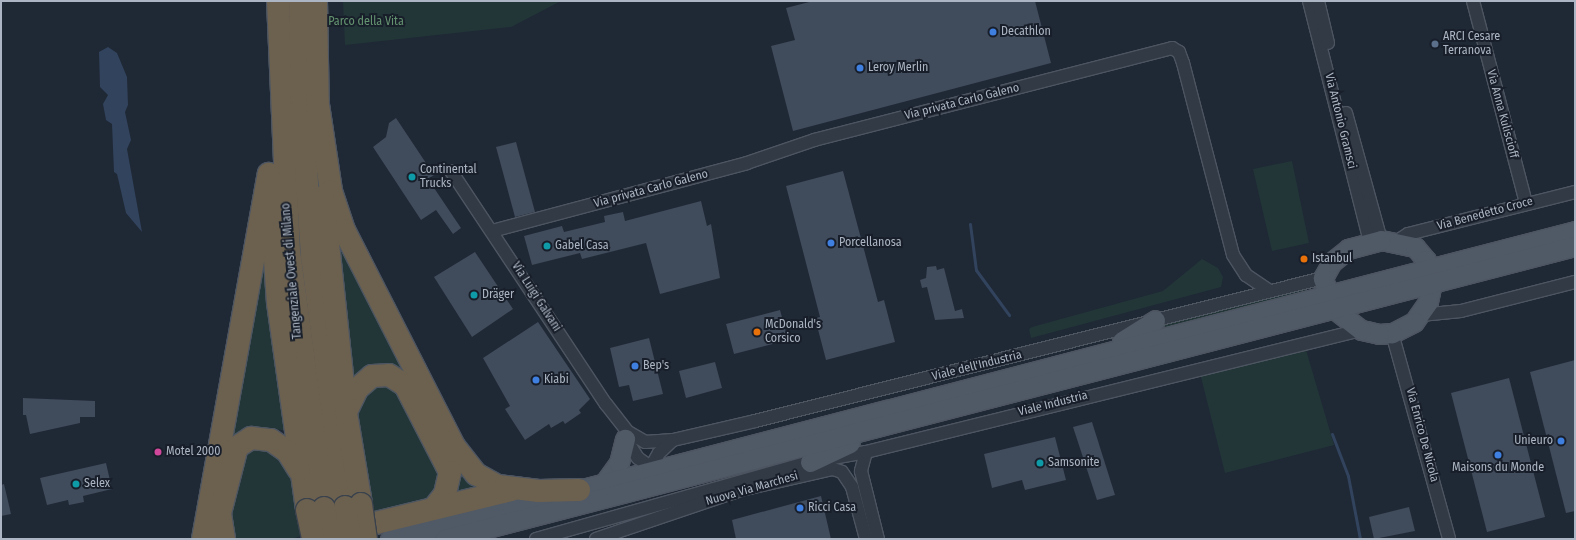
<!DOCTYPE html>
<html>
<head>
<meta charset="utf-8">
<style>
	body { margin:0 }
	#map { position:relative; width:1576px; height:540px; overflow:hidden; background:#1f2835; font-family:"Fira Sans Condensed",sans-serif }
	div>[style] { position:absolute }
	.green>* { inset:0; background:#223638 }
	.water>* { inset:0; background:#32435d }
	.stream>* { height:3px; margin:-1.5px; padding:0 1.5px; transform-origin:1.5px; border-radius:1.5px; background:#32435d }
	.building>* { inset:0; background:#404b5b }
	.roads { filter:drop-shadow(1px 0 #4d5561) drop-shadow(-1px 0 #4d5561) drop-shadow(0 1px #4d5561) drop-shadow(0 -1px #4d5561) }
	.minor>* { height:12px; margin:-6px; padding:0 6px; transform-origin:6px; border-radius:6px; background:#323a46 }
	.primary>* { height:19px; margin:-9.5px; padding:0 9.5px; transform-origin:9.5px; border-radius:9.5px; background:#505966 }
	.motorway>* { height:22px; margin:-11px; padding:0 11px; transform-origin:11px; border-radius:11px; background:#6c614f }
	.bridges { filter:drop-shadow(1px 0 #3a424d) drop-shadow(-1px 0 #3a424d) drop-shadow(0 1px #3a424d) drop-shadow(0 -1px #3a424d) }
	.motorway-bridge>* { height:22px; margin:-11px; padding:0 11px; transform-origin:11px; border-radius:11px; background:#6c614f }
	.dots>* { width:11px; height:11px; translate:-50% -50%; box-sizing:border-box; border:2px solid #181f2a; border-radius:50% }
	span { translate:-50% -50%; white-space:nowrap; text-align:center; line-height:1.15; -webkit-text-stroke:4px #181f2a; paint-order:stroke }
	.park-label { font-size:12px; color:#649370 }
	.poi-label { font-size:12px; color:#acb5c3 }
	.left { translate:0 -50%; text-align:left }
	.right { translate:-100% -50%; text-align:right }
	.street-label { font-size:12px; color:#acb5c3 }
	.frame { position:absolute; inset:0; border:2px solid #acb5c3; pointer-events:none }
</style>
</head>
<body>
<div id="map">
	<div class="green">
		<i style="clip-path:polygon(343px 1px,561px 1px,511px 27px,345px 45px)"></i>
		<i style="clip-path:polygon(1292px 161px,1309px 243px,1272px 251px,1253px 169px)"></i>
		<i style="clip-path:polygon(332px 221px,484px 491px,452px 497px,388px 365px,365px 368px,351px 379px)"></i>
		<i style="clip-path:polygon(266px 255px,290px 431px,256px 427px,209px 529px)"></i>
		<i style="clip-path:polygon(1202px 259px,1218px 268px,1223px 277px,1221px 287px,1031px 338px,1029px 329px,1032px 327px,1163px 291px)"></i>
		<i style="clip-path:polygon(1303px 287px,1310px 292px,1141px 339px,1174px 320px)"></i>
		<i style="clip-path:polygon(1306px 350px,1334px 445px,1225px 473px,1200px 373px)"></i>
		<i style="clip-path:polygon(391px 379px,444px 465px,442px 494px,371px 521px,354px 425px,365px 383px)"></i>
		<i style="clip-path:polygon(246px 445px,287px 455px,305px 535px,291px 539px,231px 539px,224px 519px)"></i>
	</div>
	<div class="water">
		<i style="clip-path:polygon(108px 47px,117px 53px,127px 77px,128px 105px,125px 112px,131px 140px,127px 149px,142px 232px,126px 213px,117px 174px,114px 172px,112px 124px,106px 120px,103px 104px,108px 95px,100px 87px,99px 52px)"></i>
	</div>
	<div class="stream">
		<i style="left:970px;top:224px;width:46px;rotate:82.6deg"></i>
		<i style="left:976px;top:270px;width:56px;rotate:53.7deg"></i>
		<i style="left:1332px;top:434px;width:45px;rotate:69.1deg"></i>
		<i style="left:1348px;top:476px;width:64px;rotate:79.2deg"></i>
	</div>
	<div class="building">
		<i style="clip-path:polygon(813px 1px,1035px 1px,1051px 63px,793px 131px,771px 46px,795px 40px,786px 8px)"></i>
		<i style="clip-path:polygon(396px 118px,434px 175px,428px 179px,461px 228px,453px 234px,436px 210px,421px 220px,373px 147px,386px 137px,389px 123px)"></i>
		<i style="clip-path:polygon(516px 142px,535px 212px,515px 217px,496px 147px)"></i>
		<i style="clip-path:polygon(843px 171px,878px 302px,884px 300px,895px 342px,826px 360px,815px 318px,820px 317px,786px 186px)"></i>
		<i style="clip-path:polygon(701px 201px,707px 226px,711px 224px,720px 278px,660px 294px,646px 243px,582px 259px,580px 253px,532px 265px,524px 236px,562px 226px,564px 232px,605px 222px,604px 216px,623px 212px,625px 221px)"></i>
		<i style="clip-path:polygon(475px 252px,513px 309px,472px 337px,434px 277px)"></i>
		<i style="clip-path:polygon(936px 266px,937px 270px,944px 268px,955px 311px,962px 309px,964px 318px,935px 320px,927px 287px,922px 288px,920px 280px,926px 278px,927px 267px)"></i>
		<i style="clip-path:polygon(780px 310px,788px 340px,734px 354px,726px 324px)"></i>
		<i style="clip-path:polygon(538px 322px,590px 399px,579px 410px,581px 413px,565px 424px,563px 421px,551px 428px,549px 424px,525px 440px,505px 409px,510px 406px,483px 358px)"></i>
		<i style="clip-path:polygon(649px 338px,663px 394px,633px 401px,629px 385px,619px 387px,610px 348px)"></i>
		<i style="clip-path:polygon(1575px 360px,1575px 511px,1566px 513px,1530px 372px)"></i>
		<i style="clip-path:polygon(715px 362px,722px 388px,686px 398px,679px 371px)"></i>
		<i style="clip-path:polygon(1509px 378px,1545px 517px,1487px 532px,1451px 393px)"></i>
		<i style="clip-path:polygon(23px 398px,95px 401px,95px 417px,80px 417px,80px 423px,30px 434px,26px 415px,23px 415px)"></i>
		<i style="clip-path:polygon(1092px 422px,1115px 495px,1097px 500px,1073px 427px)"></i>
		<i style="clip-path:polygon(1055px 437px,1066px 480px,1025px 490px,1022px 480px,992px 488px,984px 454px)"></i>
		<i style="clip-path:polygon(106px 463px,112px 489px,83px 496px,84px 502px,69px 505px,68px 500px,47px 505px,40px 478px)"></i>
		<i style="clip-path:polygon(4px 484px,11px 514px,1px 516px,1px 485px)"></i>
		<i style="clip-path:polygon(821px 496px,831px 539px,736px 539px,732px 520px)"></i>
		<i style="clip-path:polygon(1409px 507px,1415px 531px,1374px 539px,1369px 517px)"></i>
	</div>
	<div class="roads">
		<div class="minor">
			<i style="left:1309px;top:1px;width:249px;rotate:75.8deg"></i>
			<i style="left:1318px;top:1px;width:43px;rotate:76.6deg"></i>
			<i style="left:1473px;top:1px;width:209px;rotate:75.3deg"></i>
			<i style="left:1346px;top:113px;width:132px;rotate:74.6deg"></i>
			<i style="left:451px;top:171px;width:280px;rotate:56.4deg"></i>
			<i style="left:606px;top:404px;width:36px;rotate:52deg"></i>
			<i style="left:628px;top:432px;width:20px;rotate:30deg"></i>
			<i style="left:645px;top:442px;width:28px;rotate:-4deg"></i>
			<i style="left:673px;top:440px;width:84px;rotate:-13deg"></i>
			<i style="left:755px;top:421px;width:586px;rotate:-14.13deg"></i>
			<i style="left:492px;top:231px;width:264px;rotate:-14.9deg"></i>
			<i style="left:747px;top:163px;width:71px;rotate:-18.9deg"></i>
			<i style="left:814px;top:140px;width:370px;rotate:-14.4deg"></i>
			<i style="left:1172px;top:48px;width:8px;rotate:30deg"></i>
			<i style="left:1179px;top:52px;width:12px;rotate:70deg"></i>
			<i style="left:1183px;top:63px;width:198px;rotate:75.4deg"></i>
			<i style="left:1233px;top:255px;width:24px;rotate:57deg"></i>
			<i style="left:1246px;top:275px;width:29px;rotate:34deg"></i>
			<i style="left:1397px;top:241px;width:13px;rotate:-32deg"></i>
			<i style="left:1408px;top:234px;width:172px;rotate:-14.1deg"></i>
			<i style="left:1421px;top:315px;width:40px;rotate:-5.7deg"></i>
			<i style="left:1461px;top:311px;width:118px;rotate:-14.3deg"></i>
			<i style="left:1392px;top:333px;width:214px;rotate:74.5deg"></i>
			<i style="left:624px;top:436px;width:26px;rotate:58deg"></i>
			<i style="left:638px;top:458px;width:24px;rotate:36deg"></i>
			<i style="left:866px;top:452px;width:20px;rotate:105deg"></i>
			<i style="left:861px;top:471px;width:70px;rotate:76deg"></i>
			<i style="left:650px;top:469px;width:18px;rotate:-61deg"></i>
			<i style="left:659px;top:453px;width:18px;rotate:-43deg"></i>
			<i style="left:536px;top:539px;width:285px;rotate:-15.7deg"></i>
			<i style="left:810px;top:462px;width:57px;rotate:-10.1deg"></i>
			<i style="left:866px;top:452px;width:510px;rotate:-13.85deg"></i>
			<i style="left:596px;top:539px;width:153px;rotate:-18.7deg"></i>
			<i style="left:741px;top:490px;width:94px;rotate:-12.9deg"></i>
			<i style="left:833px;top:469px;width:9px;rotate:18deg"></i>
			<i style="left:842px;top:472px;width:18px;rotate:56deg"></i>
			<i style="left:852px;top:487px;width:54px;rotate:74.9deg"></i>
		</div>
		<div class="primary">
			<i style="left:1381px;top:240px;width:35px;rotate:12deg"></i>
			<i style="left:1415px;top:247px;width:17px;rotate:50deg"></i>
			<i style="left:1426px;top:260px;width:24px;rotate:75deg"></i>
			<i style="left:1432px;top:283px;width:19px;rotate:102deg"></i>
			<i style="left:1428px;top:302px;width:24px;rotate:125deg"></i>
			<i style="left:1414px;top:322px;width:25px;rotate:153deg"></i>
			<i style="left:1392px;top:333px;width:13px;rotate:176deg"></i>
			<i style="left:1379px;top:334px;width:18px;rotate:-167deg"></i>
			<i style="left:1361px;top:330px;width:34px;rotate:-142deg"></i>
			<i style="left:1334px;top:309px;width:33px;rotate:-110deg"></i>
			<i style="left:1323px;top:278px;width:18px;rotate:-61deg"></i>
			<i style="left:1332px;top:262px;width:21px;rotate:-39deg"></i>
			<i style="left:1348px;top:249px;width:34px;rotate:-15deg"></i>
			<i style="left:1122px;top:341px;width:39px;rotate:-32deg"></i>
			<i style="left:810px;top:462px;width:44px;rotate:-25.4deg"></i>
			<i style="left:605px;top:482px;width:24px;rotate:-54deg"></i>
			<i style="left:619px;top:463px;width:25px;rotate:-76deg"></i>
			<i style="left:390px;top:539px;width:1224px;rotate:-14.57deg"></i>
			<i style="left:445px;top:539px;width:1167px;rotate:-14.54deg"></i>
		</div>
		<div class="motorway">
			<i style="left:278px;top:1px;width:250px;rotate:87.5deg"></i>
			<i style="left:289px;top:251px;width:259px;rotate:82.2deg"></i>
			<i style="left:300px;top:1px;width:108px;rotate:88.9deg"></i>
			<i style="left:302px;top:109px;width:147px;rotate:86.1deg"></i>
			<i style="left:312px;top:256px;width:253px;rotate:82.5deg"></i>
			<i style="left:316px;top:1px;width:112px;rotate:89deg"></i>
			<i style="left:317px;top:98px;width:94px;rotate:81.4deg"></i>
			<i style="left:331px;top:191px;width:41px;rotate:71.6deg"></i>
			<i style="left:344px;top:230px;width:242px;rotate:63deg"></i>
			<i style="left:454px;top:446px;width:36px;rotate:52deg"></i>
			<i style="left:476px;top:474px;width:25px;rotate:29deg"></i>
			<i style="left:498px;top:486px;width:41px;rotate:7deg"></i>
			<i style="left:539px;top:491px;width:40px;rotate:-1.4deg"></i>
			<i style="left:323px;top:197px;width:217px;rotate:83.9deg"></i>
			<i style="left:346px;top:413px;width:92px;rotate:80.6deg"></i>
			<i style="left:271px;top:203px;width:100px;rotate:86deg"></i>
			<i style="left:278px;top:303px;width:209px;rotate:82deg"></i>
			<i style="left:346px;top:412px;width:25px;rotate:-64deg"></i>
			<i style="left:357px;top:389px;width:20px;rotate:-41deg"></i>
			<i style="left:372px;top:376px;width:17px;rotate:-3deg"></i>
			<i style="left:389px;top:375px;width:19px;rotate:32deg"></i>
			<i style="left:405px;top:385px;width:98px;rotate:62.7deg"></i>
			<i style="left:450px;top:472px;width:23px;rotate:103deg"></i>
			<i style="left:445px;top:494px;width:18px;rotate:128deg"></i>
			<i style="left:347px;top:530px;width:169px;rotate:-13.7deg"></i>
			<i style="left:203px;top:539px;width:371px;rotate:-79.8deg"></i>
			<i style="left:224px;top:539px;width:26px;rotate:-99deg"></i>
			<i style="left:220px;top:513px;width:68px;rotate:-75.6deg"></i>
			<i style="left:237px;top:447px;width:17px;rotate:-33deg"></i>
			<i style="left:251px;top:438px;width:20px;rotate:6deg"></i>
			<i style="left:271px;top:440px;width:19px;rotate:35deg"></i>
			<i style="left:287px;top:451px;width:22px;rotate:58deg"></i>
		</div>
	</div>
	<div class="bridges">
		<div class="motorway-bridge">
			<i style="left:361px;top:504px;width:35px;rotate:82deg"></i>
			<i style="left:345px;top:507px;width:32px;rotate:81deg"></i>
			<i style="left:324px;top:508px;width:31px;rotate:81deg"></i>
			<i style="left:307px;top:510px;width:30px;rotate:78deg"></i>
		</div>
	</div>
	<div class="dots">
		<i style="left:993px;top:32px;background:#3f7fe0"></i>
		<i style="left:1435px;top:44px;background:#5c6f8a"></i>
		<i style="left:860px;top:68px;background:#3f7fe0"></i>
		<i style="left:412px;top:177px;background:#0f9aa8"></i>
		<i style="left:831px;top:243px;background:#3f7fe0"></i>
		<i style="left:547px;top:246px;background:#0f9aa8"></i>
		<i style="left:1304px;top:259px;background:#e8710a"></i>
		<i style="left:474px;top:295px;background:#0f9aa8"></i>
		<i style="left:757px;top:332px;background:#e8710a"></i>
		<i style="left:635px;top:366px;background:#3f7fe0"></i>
		<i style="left:536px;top:380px;background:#3f7fe0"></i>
		<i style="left:1561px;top:441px;background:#3f7fe0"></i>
		<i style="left:158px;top:452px;background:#d1479c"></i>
		<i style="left:1498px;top:455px;background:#3f7fe0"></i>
		<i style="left:1040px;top:463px;background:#0f9aa8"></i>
		<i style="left:76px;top:484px;background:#0f9aa8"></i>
		<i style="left:800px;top:508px;background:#3f7fe0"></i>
	</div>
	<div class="park-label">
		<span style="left:366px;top:22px">Parco della Vita</span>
	</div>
	<div class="poi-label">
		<span class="left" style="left:1001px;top:32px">Decathlon</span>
		<span class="left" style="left:1443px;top:44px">ARCI Cesare<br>Terranova</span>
		<span class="left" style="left:868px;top:68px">Leroy Merlin</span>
		<span class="left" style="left:420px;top:177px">Continental<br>Trucks</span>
		<span class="left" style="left:839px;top:243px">Porcellanosa</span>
		<span class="left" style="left:555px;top:246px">Gabel Casa</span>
		<span class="left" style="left:1312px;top:259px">Istanbul</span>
		<span class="left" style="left:482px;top:295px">Dräger</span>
		<span class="left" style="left:765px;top:332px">McDonald's<br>Corsico</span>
		<span class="left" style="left:643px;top:366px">Bep's</span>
		<span class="left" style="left:544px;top:380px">Kiabi</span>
		<span class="right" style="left:1553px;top:441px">Unieuro</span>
		<span class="left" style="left:166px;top:452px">Motel 2000</span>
		<span class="left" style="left:1048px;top:463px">Samsonite</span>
		<span style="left:1498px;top:468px">Maisons du Monde</span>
		<span class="left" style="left:84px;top:484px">Selex</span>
		<span class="left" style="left:808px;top:508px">Ricci Casa</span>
	</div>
	<div class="street-label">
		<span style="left:962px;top:102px;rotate:-14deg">Via privata Carlo Galeno</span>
		<span style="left:1502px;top:114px;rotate:75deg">Via Anna Kuliscioff</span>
		<span style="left:1340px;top:121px;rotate:76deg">Via Antonio Gramsci</span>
		<span style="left:651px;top:189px;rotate:-15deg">Via privata Carlo Galeno</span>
		<span style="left:1485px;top:214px;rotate:-15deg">Via Benedetto Croce</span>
		<span style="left:292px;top:271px;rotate:-95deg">Tangenziale Ovest di Milano</span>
		<span style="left:536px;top:297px;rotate:57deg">Via Luigi Galvani</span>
		<span style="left:977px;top:366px;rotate:-14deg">Viale dell'Industria</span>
		<span style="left:1053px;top:404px;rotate:-14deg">Viale Industria</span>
		<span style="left:1422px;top:435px;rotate:75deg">Via Enrico De Nicola</span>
		<span style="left:752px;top:489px;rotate:-16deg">Nuova Via Marchesi</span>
	</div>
	<div class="frame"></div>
</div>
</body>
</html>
